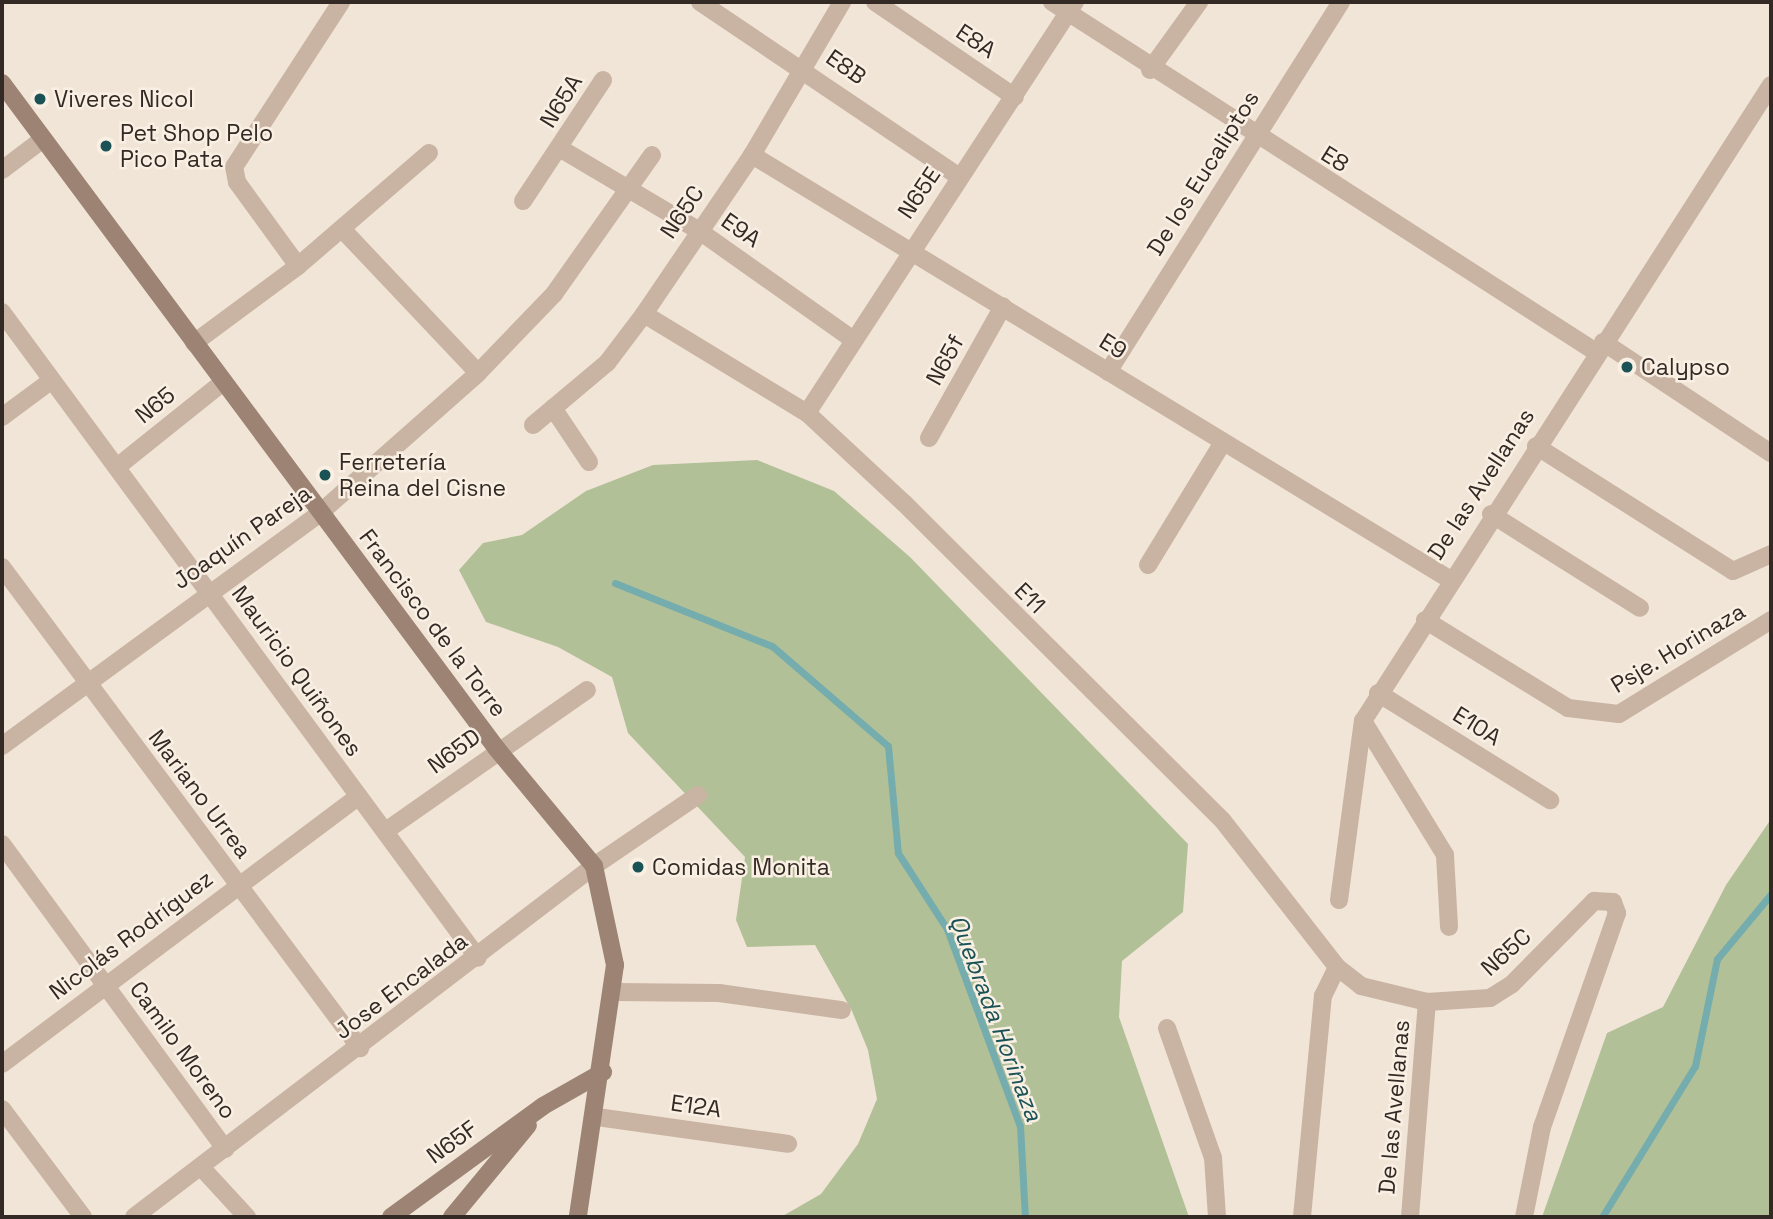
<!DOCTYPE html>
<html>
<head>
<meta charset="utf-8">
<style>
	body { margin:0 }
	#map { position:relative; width:1773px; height:1219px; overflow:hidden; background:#f1e5d7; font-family:"Space Grotesk",sans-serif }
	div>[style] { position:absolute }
	.green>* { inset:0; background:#b2c097 }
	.stream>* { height:7px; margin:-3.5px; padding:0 3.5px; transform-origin:3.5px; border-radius:3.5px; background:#75acae }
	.street>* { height:18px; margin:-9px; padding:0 9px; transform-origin:9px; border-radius:9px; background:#c9b4a3 }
	.secondary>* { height:18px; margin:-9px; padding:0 9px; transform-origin:9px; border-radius:9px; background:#9c8374 }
	.dots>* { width:19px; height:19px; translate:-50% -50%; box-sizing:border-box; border:4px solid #f9efe3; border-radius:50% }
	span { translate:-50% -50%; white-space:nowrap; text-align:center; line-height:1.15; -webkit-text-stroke:5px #f9efe3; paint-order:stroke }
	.street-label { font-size:23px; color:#342a25 }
	.poi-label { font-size:23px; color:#342a25 }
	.left { translate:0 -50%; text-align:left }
	.water-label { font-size:24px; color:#1a5256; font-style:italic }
	.frame { position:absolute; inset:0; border:4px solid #342a25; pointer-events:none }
</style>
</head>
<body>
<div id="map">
	<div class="green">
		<i style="clip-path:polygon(757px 460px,834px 491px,910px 557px,1188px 844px,1183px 912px,1122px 961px,1119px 1017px,1189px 1217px,781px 1217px,821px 1194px,858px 1144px,877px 1099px,868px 1050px,852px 1011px,815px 945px,747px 947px,736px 920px,745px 857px,628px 733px,612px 677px,558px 647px,486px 622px,459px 570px,483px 543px,522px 535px,586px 491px,653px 465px)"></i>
		<i style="clip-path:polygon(1771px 819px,1771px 1217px,1542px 1217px,1607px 1033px,1663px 1007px,1726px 885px)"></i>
	</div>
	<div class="stream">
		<i style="left:615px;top:583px;width:169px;rotate:21.9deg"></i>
		<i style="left:772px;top:646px;width:153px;rotate:40.8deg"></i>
		<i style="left:888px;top:746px;width:107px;rotate:84.7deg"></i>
		<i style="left:898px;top:853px;width:90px;rotate:57.2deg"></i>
		<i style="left:947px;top:929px;width:210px;rotate:69.7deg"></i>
		<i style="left:1020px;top:1126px;width:91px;rotate:86.9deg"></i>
		<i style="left:1602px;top:1217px;width:177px;rotate:-58.4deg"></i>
		<i style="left:1695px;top:1066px;width:109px;rotate:-78.4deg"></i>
		<i style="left:1717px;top:959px;width:85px;rotate:-50.3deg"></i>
	</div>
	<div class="street">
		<i style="left:700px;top:2px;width:313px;rotate:34deg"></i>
		<i style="left:875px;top:2px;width:169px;rotate:34.2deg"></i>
		<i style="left:1052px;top:2px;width:647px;rotate:32.76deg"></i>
		<i style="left:1150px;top:70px;width:84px;rotate:-54.2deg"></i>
		<i style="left:561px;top:149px;width:159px;rotate:30.6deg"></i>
		<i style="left:698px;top:230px;width:189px;rotate:35.3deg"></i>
		<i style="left:752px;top:155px;width:816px;rotate:31.31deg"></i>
		<i style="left:2px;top:170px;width:51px;rotate:-37.1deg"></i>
		<i style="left:523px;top:201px;width:145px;rotate:-56.5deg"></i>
		<i style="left:342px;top:229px;width:198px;rotate:46.6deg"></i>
		<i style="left:298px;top:266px;width:104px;rotate:-126deg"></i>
		<i style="left:237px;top:182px;width:15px;rotate:-101deg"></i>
		<i style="left:234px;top:167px;width:197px;rotate:-57deg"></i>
		<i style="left:2px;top:312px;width:802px;rotate:53.62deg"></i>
		<i style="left:644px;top:314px;width:191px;rotate:31.3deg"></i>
		<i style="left:807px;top:413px;width:132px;rotate:42.9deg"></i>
		<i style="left:904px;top:503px;width:450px;rotate:44.9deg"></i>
		<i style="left:1223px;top:821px;width:185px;rotate:52deg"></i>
		<i style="left:1337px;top:967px;width:31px;rotate:38deg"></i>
		<i style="left:1361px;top:986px;width:68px;rotate:13.6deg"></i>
		<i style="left:1427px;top:1002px;width:63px;rotate:-3.6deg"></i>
		<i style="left:1490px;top:998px;width:26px;rotate:-32deg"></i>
		<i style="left:1512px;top:984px;width:117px;rotate:-45.3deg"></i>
		<i style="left:1594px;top:901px;width:19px;rotate:3deg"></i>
		<i style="left:1613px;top:902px;width:12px;rotate:70deg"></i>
		<i style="left:1617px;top:913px;width:227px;rotate:109.3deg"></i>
		<i style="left:1542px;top:1127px;width:92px;rotate:101.3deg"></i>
		<i style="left:1603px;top:342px;width:201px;rotate:33.5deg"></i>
		<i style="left:194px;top:343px;width:129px;rotate:-36.5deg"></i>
		<i style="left:298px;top:266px;width:173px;rotate:-40.8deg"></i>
		<i style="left:1108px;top:372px;width:437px;rotate:-57.8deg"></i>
		<i style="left:553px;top:408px;width:65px;rotate:56.3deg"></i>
		<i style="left:807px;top:413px;width:491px;rotate:-56.9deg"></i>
		<i style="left:2px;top:417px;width:62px;rotate:-36.5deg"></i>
		<i style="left:533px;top:425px;width:97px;rotate:-40deg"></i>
		<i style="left:607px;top:363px;width:61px;rotate:-52.9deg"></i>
		<i style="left:644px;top:314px;width:192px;rotate:-55.8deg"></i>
		<i style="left:752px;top:155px;width:178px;rotate:-59.5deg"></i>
		<i style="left:929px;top:438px;width:151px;rotate:-60.7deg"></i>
		<i style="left:1536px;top:446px;width:233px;rotate:32.4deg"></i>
		<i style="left:1733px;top:571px;width:42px;rotate:-24.1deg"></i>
		<i style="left:117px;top:467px;width:136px;rotate:-38.7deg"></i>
		<i style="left:1491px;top:514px;width:176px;rotate:32.2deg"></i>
		<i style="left:1148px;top:565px;width:144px;rotate:-58.6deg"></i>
		<i style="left:2px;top:567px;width:600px;rotate:53.34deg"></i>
		<i style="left:1425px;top:620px;width:168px;rotate:31.6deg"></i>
		<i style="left:1568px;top:708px;width:51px;rotate:6.7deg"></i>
		<i style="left:1619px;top:714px;width:179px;rotate:-31.7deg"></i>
		<i style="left:1378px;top:693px;width:203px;rotate:31.9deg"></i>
		<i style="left:1363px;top:721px;width:157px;rotate:58.5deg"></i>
		<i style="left:1445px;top:855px;width:72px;rotate:86.8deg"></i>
		<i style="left:2px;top:746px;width:394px;rotate:-36.2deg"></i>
		<i style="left:320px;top:513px;width:211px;rotate:-41.5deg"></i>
		<i style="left:478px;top:373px;width:110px;rotate:-46.1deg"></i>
		<i style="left:554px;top:294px;width:170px;rotate:-54.8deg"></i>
		<i style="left:387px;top:830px;width:244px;rotate:-35deg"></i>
		<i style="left:2px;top:844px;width:378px;rotate:53.8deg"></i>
		<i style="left:1339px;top:900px;width:181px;rotate:-82.4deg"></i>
		<i style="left:1363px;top:721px;width:756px;rotate:-57.32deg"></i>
		<i style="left:614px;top:992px;width:105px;rotate:0.5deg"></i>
		<i style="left:719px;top:993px;width:124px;rotate:7.9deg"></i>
		<i style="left:1167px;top:1028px;width:138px;rotate:70.5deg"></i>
		<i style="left:1213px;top:1158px;width:59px;rotate:86.1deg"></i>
		<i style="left:2px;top:1064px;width:446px;rotate:-36.9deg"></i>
		<i style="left:2px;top:1109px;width:135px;rotate:53.1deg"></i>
		<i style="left:597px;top:1117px;width:193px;rotate:8deg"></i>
		<i style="left:201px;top:1167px;width:68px;rotate:47.4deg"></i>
		<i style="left:134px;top:1217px;width:579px;rotate:-37.35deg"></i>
		<i style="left:594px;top:866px;width:126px;rotate:-34.3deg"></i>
		<i style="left:1302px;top:1217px;width:222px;rotate:-84.6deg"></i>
		<i style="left:1323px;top:996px;width:32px;rotate:-64deg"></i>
		<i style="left:1410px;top:1217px;width:216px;rotate:-85.5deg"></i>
	</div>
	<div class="secondary">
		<i style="left:2px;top:83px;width:830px;rotate:53.38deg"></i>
		<i style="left:497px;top:749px;width:152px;rotate:50.3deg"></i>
		<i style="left:594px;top:866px;width:101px;rotate:78deg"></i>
		<i style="left:615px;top:965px;width:255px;rotate:98.4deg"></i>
		<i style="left:391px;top:1217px;width:188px;rotate:-36.1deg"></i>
		<i style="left:543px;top:1106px;width:69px;rotate:-29.5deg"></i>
		<i style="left:452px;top:1217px;width:119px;rotate:-50.4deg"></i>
	</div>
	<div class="dots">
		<i style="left:40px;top:99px;background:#1a5256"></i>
		<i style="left:106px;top:146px;background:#1a5256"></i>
		<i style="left:1627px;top:367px;background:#1a5256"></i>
		<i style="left:325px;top:475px;background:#1a5256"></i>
		<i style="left:638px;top:867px;background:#1a5256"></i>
	</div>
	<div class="street-label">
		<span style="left:976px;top:41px;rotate:34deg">E8A</span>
		<span style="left:846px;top:67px;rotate:35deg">E8B</span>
		<span style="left:561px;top:101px;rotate:-58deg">N65A</span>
		<span style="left:1335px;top:159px;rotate:32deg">E8</span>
		<span style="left:1203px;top:173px;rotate:-58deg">De los Eucaliptos</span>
		<span style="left:919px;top:193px;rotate:-56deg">N65E</span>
		<span style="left:682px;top:212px;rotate:-56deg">N65C</span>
		<span style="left:741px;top:230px;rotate:35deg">E9A</span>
		<span style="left:1113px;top:346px;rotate:32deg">E9</span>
		<span style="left:945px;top:360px;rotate:-61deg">N65f</span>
		<span style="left:155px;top:405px;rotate:-39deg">N65</span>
		<span style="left:1481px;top:484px;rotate:-57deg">De las Avellanas</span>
		<span style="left:242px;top:537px;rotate:-35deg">Joaquín Pareja</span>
		<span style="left:1030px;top:598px;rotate:45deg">E11</span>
		<span style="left:433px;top:623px;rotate:53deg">Francisco de la Torre</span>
		<span style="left:1678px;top:648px;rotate:-31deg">Psje. Horinaza</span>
		<span style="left:297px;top:671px;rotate:54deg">Mauricio Quiñones</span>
		<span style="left:1477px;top:726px;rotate:32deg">E10A</span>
		<span style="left:454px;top:751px;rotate:-36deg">N65D</span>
		<span style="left:200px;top:794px;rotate:53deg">Mariano Urrea</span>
		<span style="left:131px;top:935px;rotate:-37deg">Nicolás Rodríguez</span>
		<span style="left:1506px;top:952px;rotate:-42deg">N65C</span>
		<span style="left:401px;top:986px;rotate:-37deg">Jose Encalada</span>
		<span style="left:183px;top:1050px;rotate:54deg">Camilo Moreno</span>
		<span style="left:696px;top:1106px;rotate:8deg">E12A</span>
		<span style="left:1394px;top:1107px;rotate:-85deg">De las Avellanas</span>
		<span style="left:452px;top:1142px;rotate:-36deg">N65F</span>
	</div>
	<div class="poi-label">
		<span class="left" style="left:54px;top:99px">Viveres Nicol</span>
		<span class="left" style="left:120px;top:146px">Pet Shop Pelo<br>Pico Pata</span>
		<span class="left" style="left:1641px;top:367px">Calypso</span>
		<span class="left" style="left:339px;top:475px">Ferretería<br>Reina del Cisne</span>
		<span class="left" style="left:652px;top:867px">Comidas Monita</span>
	</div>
	<div class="water-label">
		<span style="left:996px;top:1018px;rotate:69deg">Quebrada Horinaza</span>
	</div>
	<div class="frame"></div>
</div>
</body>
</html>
